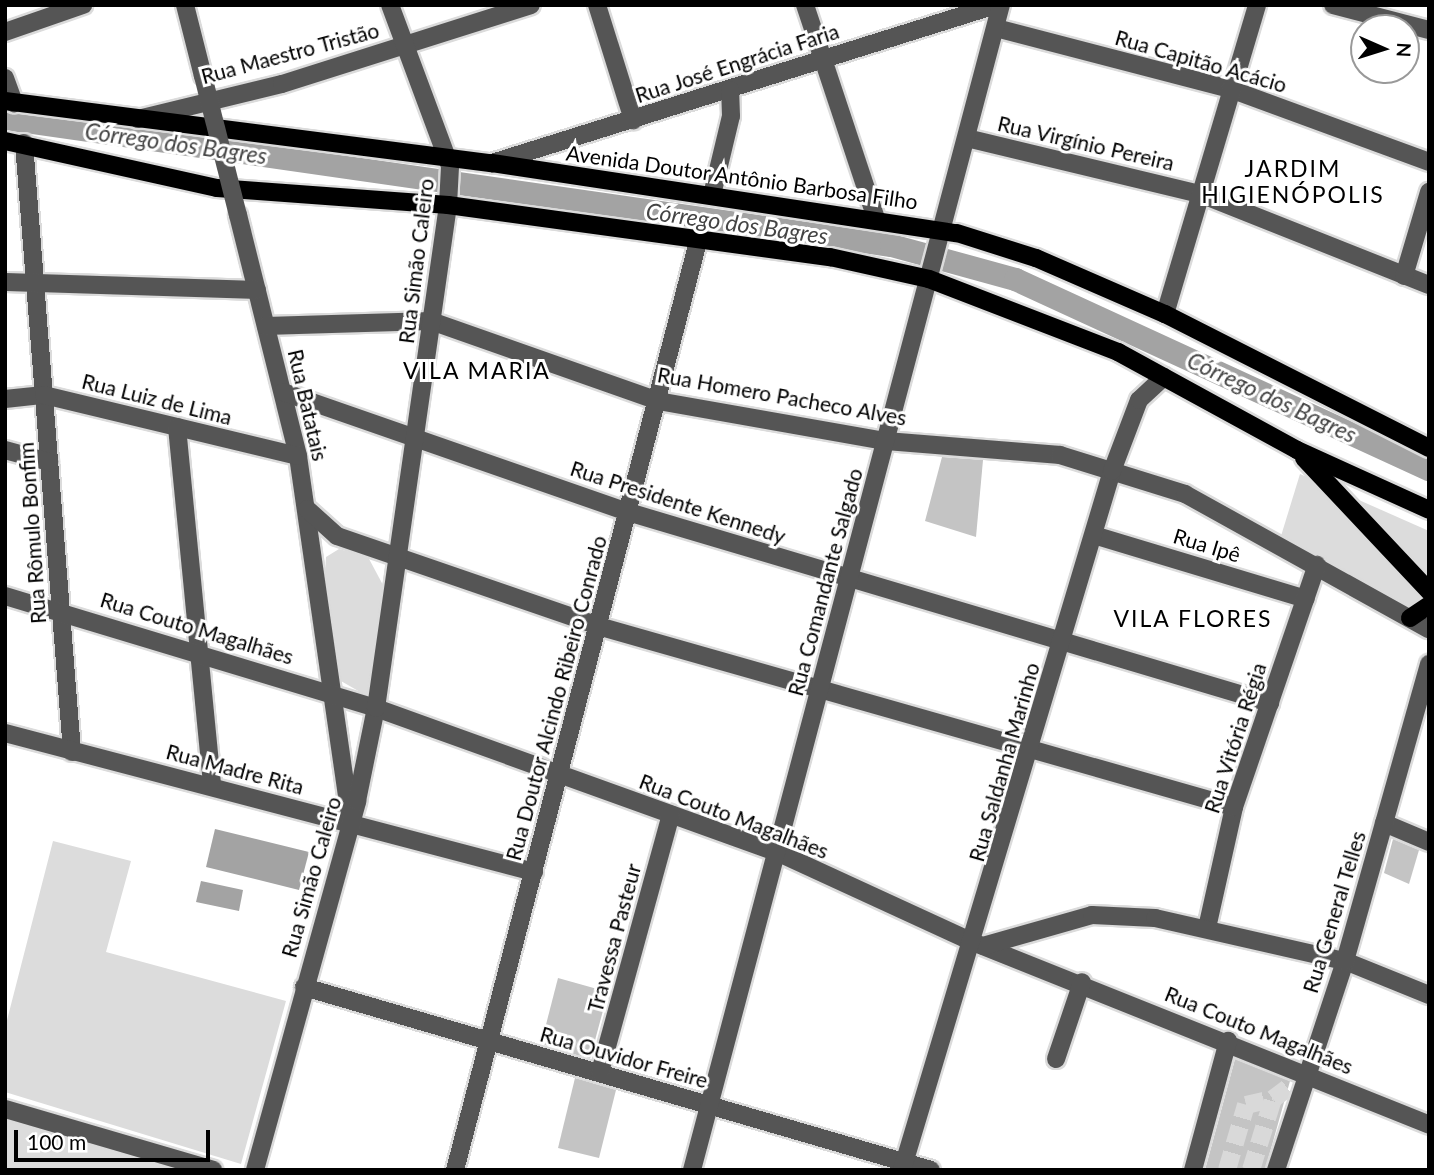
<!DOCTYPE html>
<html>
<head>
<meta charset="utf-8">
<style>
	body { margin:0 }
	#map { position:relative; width:1434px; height:1175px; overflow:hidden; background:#fff; font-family:Lato,sans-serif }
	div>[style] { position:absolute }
	.green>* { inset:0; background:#dcdcdc }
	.water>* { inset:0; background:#a3a3a3 }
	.river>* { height:23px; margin:-11.5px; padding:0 11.5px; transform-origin:11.5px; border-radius:11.5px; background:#a3a3a3 }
	.building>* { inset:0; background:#c4c4c4 }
	.minor-tunnel>* { height:18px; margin-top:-9px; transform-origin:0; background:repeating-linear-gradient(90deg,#d9d9d9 0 18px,transparent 0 27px) }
	.roads { filter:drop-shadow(2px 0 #dbdbdb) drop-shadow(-2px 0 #dbdbdb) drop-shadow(0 2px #dbdbdb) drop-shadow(0 -2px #dbdbdb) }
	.minor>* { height:18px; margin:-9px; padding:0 9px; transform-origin:9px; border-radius:9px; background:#555 }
	.major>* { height:18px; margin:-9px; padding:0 9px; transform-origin:9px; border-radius:9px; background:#000 }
	.minor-bridge>* { height:18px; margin:-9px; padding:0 9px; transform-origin:9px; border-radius:9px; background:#555 }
	span { translate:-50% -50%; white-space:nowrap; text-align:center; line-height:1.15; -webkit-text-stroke:6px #fff; paint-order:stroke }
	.street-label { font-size:21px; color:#000 }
	.water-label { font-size:23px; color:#444; font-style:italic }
	.neighbourhood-label { font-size:23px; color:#000; letter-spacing:2px }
	.frame { position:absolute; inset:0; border:7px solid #000; pointer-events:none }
	.north { position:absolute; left:1350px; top:14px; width:70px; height:70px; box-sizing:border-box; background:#fff; border:2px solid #999; border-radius:50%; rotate:93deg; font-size:19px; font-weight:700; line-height:28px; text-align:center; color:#000 }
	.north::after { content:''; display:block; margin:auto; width:24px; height:32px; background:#000; clip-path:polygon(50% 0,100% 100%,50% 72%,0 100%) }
	.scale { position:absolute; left:14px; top:1130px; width:196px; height:32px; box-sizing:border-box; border:4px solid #000; border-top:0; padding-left:9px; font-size:21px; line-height:24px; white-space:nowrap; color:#000; -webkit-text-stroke:5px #fff; paint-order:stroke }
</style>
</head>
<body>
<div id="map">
	<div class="green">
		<i style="clip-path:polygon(1300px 474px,1429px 531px,1429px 584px,1414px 608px,1281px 536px)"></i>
		<i style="clip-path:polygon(339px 549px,368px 557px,383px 585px,367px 696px,341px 681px,325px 573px,326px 557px)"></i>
		<i style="clip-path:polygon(53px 841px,131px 861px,106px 952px,286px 1001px,241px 1164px,5px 1092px,5px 1028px)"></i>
		<i style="clip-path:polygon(5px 1117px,187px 1170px,5px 1170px)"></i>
	</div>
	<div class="water">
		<i style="clip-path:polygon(215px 829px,309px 852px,299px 890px,206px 867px)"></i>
		<i style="clip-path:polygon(201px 881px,243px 890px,239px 911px,196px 902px)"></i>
	</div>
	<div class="river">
		<i style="left:5px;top:118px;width:895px;rotate:8.16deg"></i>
		<i style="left:891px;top:245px;width:129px;rotate:15.3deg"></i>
		<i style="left:1015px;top:279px;width:456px;rotate:24.7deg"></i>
	</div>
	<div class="building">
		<i style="clip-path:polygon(942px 457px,983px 460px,976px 537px,925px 521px)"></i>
		<i style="clip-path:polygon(1393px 839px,1419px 850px,1409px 884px,1384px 873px)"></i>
		<i style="clip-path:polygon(558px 978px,608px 992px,590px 1059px,541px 1044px)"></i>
		<i style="clip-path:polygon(1235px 1059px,1290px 1081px,1265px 1170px,1205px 1170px)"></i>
		<i style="clip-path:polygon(575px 1078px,616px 1090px,599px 1158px,558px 1148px)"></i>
	</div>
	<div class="minor-tunnel">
		<i style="left:1227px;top:1170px;width:68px;rotate:-73.7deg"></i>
		<i style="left:1246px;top:1105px;width:28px;rotate:-13deg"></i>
		<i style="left:1251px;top:1170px;width:74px;rotate:-72.8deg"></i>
		<i style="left:1273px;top:1099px;width:20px;rotate:-37deg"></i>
	</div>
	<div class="roads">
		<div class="minor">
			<i style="left:185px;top:5px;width:73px;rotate:75.8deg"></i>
			<i style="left:597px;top:5px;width:121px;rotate:72.6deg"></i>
			<i style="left:805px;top:5px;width:225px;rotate:71.6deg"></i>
			<i style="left:1333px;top:5px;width:99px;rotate:14.6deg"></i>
			<i style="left:996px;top:28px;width:242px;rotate:14.6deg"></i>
			<i style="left:1230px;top:89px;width:212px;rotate:20.1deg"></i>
			<i style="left:5px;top:32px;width:83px;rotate:-19.1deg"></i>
			<i style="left:5px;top:78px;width:27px;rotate:70deg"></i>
			<i style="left:138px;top:119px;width:148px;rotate:-13.7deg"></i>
			<i style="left:282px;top:84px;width:261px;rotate:-17.6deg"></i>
			<i style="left:967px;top:138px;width:240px;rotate:13.5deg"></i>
			<i style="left:1200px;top:194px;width:246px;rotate:21.7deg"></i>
			<i style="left:24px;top:143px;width:611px;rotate:85.49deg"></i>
			<i style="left:492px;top:163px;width:528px;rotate:-17.41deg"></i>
			<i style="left:712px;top:195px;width:81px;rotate:-76.5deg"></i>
			<i style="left:731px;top:116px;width:26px;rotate:-92deg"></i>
			<i style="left:238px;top:215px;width:248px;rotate:76deg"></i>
			<i style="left:298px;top:456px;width:357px;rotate:81.8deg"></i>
			<i style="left:1404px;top:276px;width:88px;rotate:-73.4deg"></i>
			<i style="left:5px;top:282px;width:252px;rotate:1.8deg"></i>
			<i style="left:1165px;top:314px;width:322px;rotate:-73.4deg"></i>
			<i style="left:266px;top:326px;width:165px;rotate:-1.7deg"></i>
			<i style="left:431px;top:321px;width:241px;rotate:19.4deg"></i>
			<i style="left:658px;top:401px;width:231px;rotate:10deg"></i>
			<i style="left:886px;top:441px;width:175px;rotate:4.6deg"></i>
			<i style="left:1060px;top:455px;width:131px;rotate:17.3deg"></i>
			<i style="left:1185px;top:494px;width:279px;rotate:29deg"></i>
			<i style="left:283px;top:392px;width:365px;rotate:19.2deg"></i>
			<i style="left:628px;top:512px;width:670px;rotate:16.57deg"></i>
			<i style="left:5px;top:399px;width:39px;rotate:-6deg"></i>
			<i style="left:44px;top:395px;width:261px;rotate:13.5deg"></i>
			<i style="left:177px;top:427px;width:360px;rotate:84.4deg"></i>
			<i style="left:5px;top:450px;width:46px;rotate:15.3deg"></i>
			<i style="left:307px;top:509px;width:40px;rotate:42deg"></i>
			<i style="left:337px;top:536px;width:276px;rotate:19deg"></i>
			<i style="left:598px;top:626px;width:661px;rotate:15.89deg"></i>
			<i style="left:1094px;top:535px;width:221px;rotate:16.8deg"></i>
			<i style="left:5px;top:596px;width:388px;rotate:16.8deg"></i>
			<i style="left:376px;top:708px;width:428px;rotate:19.8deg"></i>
			<i style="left:779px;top:853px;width:216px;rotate:24.7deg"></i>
			<i style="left:975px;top:943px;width:489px;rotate:21.8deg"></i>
			<i style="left:5px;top:733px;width:547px;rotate:14.72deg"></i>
			<i style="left:1384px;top:823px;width:49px;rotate:22.9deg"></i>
			<i style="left:1207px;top:928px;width:124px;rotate:-77.4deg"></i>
			<i style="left:1234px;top:807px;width:256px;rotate:-71.1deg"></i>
			<i style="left:983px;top:946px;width:113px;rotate:-15.9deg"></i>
			<i style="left:1092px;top:915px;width:63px;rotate:2.7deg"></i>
			<i style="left:1155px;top:918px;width:195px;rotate:12.8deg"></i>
			<i style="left:1345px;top:961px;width:91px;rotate:22deg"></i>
			<i style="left:304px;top:987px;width:653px;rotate:16.27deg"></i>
			<i style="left:1056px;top:1059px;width:81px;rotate:-71.3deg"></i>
			<i style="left:600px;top:1072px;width:267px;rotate:-74.6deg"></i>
			<i style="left:5px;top:1109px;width:217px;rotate:16.3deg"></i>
			<i style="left:255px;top:1170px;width:383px;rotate:-74.5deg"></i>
			<i style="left:357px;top:801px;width:95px;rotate:-78.5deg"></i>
			<i style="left:376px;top:708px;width:508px;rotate:-81.85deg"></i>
			<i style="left:448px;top:205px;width:39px;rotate:-87deg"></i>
			<i style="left:450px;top:166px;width:172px;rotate:-110.4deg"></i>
			<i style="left:455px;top:1170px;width:963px;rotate:-75.33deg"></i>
			<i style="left:692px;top:1170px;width:1205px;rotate:-75.15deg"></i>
			<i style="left:902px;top:1170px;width:730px;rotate:-73.28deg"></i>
			<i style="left:1112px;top:471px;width:76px;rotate:-69.2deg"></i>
			<i style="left:1139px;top:400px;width:34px;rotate:-43deg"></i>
			<i style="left:1193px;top:1170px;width:134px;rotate:-74.8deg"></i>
			<i style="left:1276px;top:1170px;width:220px;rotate:-71.7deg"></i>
			<i style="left:1345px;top:961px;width:309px;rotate:-74.2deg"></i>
		</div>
		<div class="major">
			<i style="left:5px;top:101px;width:491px;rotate:7.3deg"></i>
			<i style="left:492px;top:163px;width:470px;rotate:8.6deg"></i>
			<i style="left:957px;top:233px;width:83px;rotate:17.6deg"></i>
			<i style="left:1036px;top:258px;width:141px;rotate:23.5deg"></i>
			<i style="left:1165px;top:314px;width:296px;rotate:26.9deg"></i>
			<i style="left:5px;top:141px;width:217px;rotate:12.5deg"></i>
			<i style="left:217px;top:188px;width:232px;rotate:4.2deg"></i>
			<i style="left:448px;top:205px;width:386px;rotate:7.8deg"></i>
			<i style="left:830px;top:257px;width:101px;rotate:12.5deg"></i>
			<i style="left:929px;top:279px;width:203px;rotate:21.1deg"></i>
			<i style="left:1118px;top:352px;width:204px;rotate:28.7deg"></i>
			<i style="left:1297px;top:450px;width:145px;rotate:24.4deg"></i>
			<i style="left:1304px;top:458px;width:183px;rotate:46.8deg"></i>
			<i style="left:1410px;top:618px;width:23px;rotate:-34deg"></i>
		</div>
	</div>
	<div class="minor-bridge">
		<i style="left:203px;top:76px;width:143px;rotate:75.9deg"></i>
	</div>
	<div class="street-label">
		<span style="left:290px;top:53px;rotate:-15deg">Rua Maestro Tristão</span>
		<span style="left:1201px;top:61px;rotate:16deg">Rua Capitão Acácio</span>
		<span style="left:737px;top:63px;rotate:-18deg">Rua José Engrácia Faria</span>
		<span style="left:1086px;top:143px;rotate:13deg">Rua Virgínio Pereira</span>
		<span style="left:742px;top:177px;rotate:8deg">Avenida Doutor Antônio Barbosa Filho</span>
		<span style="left:416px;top:261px;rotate:-83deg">Rua Simão Caleiro</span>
		<span style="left:782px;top:396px;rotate:10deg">Rua Homero Pacheco Alves</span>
		<span style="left:157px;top:399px;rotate:14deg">Rua Luiz de Lima</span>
		<span style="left:308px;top:405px;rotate:77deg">Rua Batatais</span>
		<span style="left:678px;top:502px;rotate:18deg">Rua Presidente Kennedy</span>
		<span style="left:32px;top:533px;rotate:-94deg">Rua Rômulo Bonfim</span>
		<span style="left:1207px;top:545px;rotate:17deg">Rua Ipê</span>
		<span style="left:825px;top:582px;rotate:-75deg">Rua Comandante Salgado</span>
		<span style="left:197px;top:628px;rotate:17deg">Rua Couto Magalhães</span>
		<span style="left:556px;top:698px;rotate:-75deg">Rua Doutor Alcindo Ribeiro Conrado</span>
		<span style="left:1235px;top:738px;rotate:-72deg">Rua Vitória Régia</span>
		<span style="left:1004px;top:762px;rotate:-74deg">Rua Saldanha Marinho</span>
		<span style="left:235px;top:769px;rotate:15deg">Rua Madre Rita</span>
		<span style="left:734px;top:816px;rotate:21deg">Rua Couto Magalhães</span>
		<span style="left:311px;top:877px;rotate:-74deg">Rua Simão Caleiro</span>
		<span style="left:1334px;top:912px;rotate:-73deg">Rua General Telles</span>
		<span style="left:614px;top:938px;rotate:-75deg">Travessa Pasteur</span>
		<span style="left:1259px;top:1030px;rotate:22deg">Rua Couto Magalhães</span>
		<span style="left:624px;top:1057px;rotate:16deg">Rua Ouvidor Freire</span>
	</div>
	<div class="water-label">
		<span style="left:176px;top:143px;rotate:8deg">Córrego dos Bagres</span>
		<span style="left:737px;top:223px;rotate:8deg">Córrego dos Bagres</span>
		<span style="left:1272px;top:397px;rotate:25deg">Córrego dos Bagres</span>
	</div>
	<div class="neighbourhood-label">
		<span style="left:1293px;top:181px">JARDIM<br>HIGIENÓPOLIS</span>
		<span style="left:477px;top:370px">VILA MARIA</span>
		<span style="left:1193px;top:618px">VILA FLORES</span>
	</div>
	<div class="frame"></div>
	<div class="north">N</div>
	<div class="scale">100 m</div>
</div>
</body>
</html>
